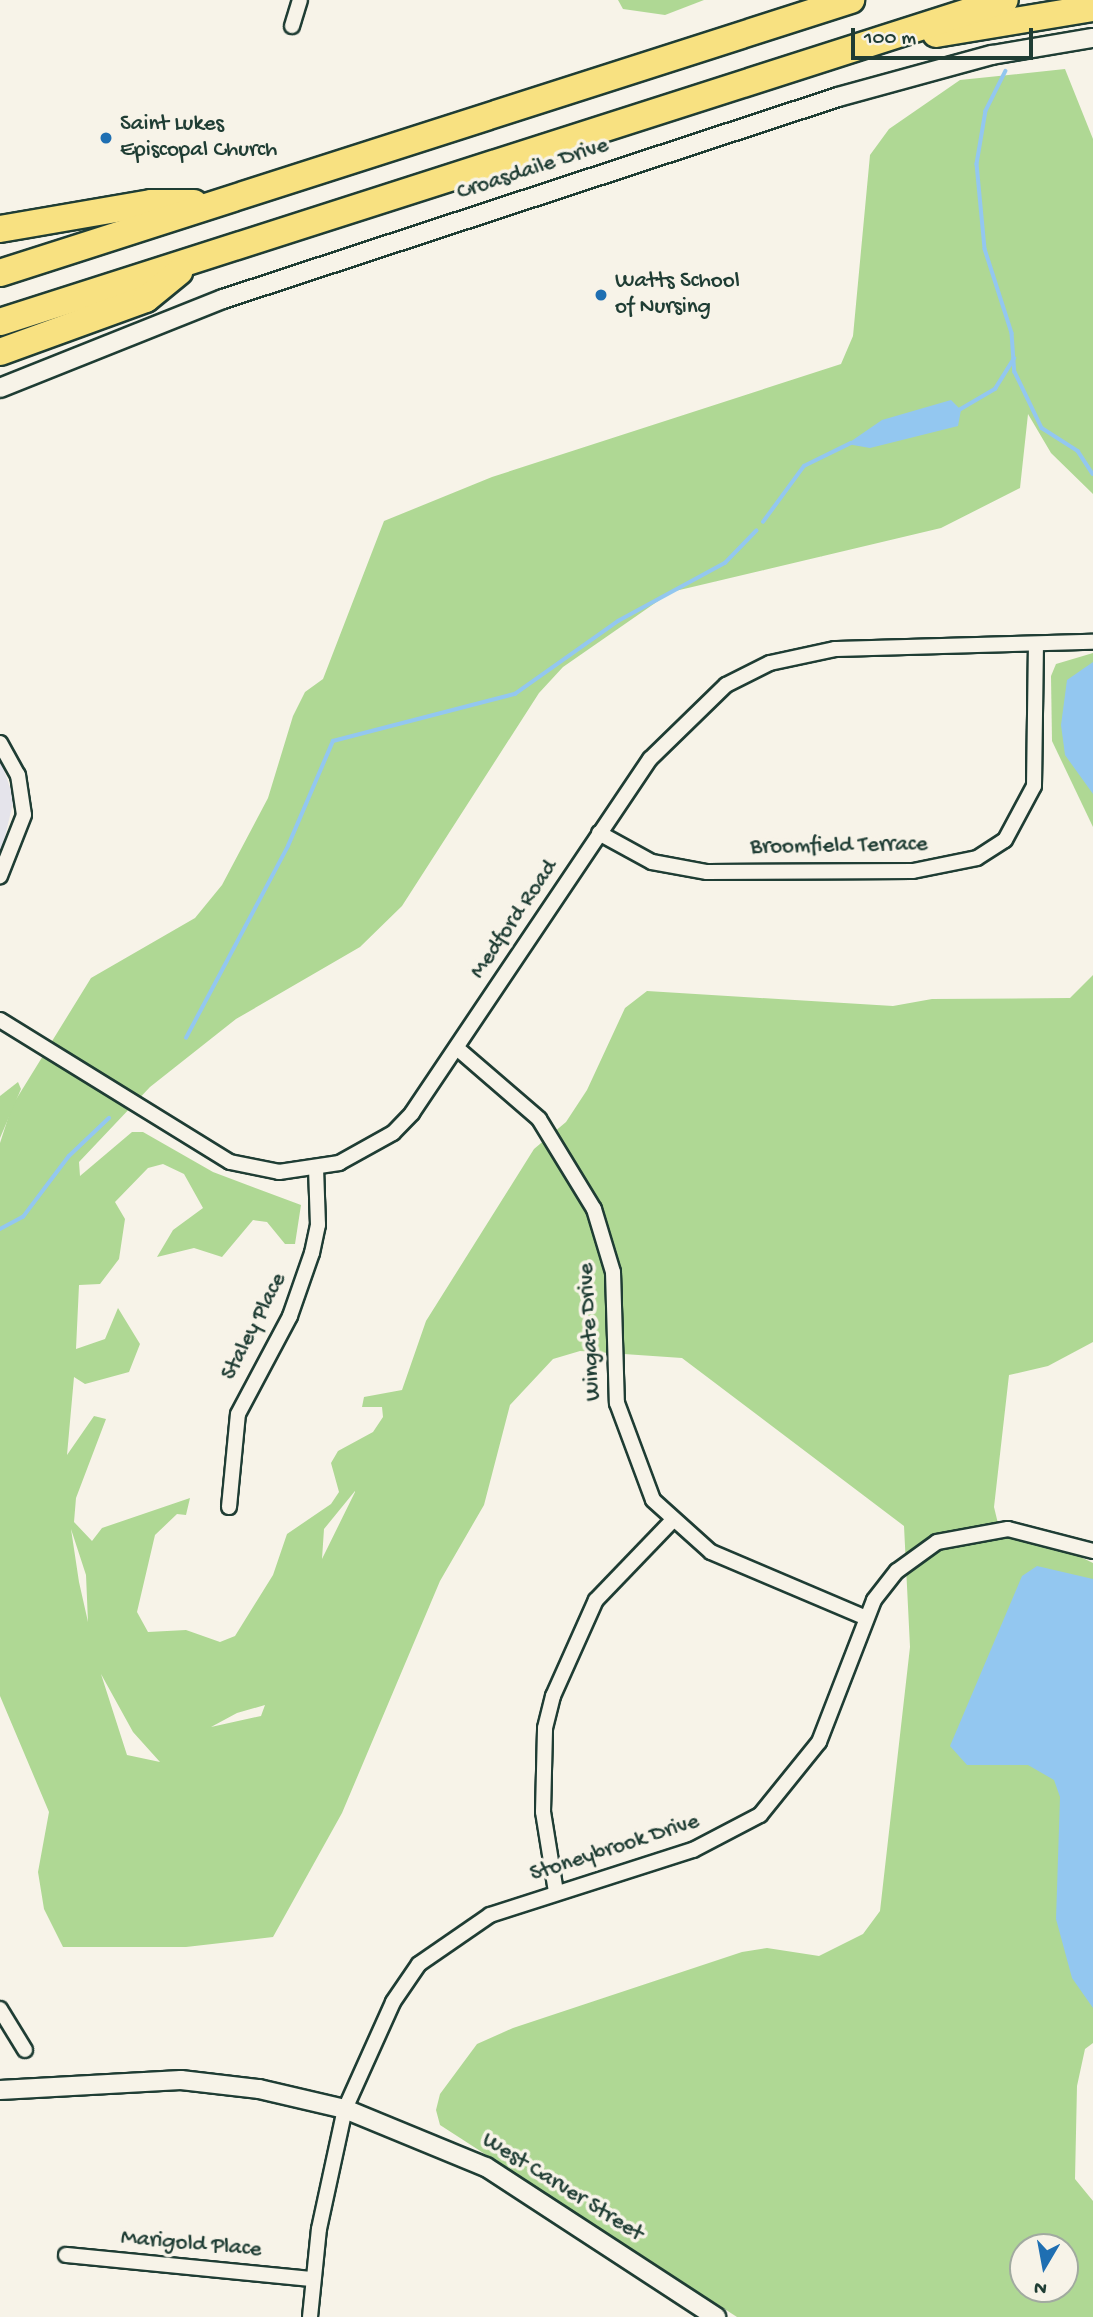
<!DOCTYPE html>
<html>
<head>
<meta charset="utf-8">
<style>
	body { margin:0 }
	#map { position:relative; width:1093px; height:2317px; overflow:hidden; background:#f7f3e8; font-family:"Gochi Hand",sans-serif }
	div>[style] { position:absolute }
	.built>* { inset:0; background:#e5e4eb }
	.green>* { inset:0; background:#afd894 }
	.water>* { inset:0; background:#93c7f0 }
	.stream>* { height:3.5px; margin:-1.75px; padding:0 1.75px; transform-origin:1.75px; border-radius:1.75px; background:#93c7f0 }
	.roads { filter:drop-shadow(2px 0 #1f3d34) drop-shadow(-2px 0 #1f3d34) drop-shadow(0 2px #1f3d34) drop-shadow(0 -2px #1f3d34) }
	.minor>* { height:14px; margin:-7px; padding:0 7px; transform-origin:7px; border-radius:7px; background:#f7f3e8 }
	.tertiary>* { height:18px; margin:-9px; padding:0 9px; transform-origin:9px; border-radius:9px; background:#f7f3e8 }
	.motorway>* { height:26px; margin:-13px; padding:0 13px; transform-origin:13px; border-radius:13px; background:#f8e181 }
	.dots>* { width:19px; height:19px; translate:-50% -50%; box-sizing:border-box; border:4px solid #f7f3e8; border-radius:50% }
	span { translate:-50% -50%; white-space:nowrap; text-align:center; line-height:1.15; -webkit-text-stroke:7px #f7f3e8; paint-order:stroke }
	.poi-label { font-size:23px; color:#1f3d34 }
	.left { translate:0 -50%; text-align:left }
	.street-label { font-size:23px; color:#1f3d34 }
	.north { position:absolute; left:1009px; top:2233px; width:70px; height:70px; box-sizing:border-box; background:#f7f3e8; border:2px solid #a1aaa0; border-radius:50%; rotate:190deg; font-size:19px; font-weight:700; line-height:28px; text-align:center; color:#1f3d34 }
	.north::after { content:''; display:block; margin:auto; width:24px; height:32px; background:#1f6fb2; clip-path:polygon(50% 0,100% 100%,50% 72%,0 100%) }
	.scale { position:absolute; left:851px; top:28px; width:182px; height:32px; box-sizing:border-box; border:4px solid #1f3d34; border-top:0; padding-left:9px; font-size:21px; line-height:24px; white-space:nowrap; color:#1f3d34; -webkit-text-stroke:5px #f7f3e8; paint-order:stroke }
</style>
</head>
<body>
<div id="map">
	<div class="built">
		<i style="clip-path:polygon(0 759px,14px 799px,0 857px)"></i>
	</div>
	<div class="green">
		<i style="clip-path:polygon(618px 0,704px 0,665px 15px,623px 9px)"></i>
		<i style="clip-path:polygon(evenodd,1065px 69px,1093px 139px,1093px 494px,1051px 453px,1028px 414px,1020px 488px,941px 528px,671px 592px,563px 667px,539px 693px,402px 906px,360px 947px,236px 1019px,150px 1087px,79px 1162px,80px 1176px,132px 1132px,143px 1132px,213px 1172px,301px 1205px,295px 1244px,285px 1244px,267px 1222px,253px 1220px,222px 1257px,194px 1248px,157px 1257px,173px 1230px,203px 1208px,184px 1174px,163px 1164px,148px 1168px,115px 1202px,125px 1219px,119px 1259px,100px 1284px,79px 1285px,76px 1349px,105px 1339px,118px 1308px,140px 1344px,129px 1372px,85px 1384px,74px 1377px,67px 1455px,94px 1416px,106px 1419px,76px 1498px,74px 1522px,92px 1541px,102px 1528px,190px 1498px,186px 1515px,177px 1514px,155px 1535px,137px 1612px,148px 1632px,186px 1630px,220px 1642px,235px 1636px,273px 1575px,287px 1534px,331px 1504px,339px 1492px,331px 1463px,338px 1451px,373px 1432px,383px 1417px,382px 1407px,362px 1407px,364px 1397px,402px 1390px,426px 1321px,534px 1149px,566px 1122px,587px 1090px,625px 1008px,647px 991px,893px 1006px,932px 999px,1070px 998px,1093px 975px,1093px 1342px,1048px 1366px,1009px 1375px,994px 1507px,1001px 1536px,1060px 1547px,1093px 1563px,1093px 2043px,1085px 2049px,1077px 2086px,1075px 2179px,1093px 2201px,1093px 2317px,737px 2317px,440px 2125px,436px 2110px,440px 2094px,477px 2044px,513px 2028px,742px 1952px,767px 1948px,819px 1956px,863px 1934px,880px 1911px,910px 1647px,904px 1526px,682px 1358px,580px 1351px,553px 1359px,510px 1405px,484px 1505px,440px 1581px,342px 1813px,273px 1937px,186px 1947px,63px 1947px,44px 1909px,38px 1872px,49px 1812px,0 1696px,0 1143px,12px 1106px,91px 978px,195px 918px,222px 885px,268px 798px,293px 716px,305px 692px,323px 679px,384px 521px,492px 477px,841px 364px,853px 336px,870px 155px,889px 129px,960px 80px,1065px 69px,355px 1491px,355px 1492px,322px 1559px,324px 1529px,355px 1491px,1065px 69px,71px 1529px,86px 1575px,88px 1622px,79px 1582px,71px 1529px,1065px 69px,101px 1674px,133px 1732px,160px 1762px,127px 1755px,101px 1674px,1065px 69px,265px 1705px,261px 1716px,211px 1727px,237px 1713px,265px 1705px,1065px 69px,1023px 2247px,1065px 2247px,1065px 2289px,1023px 2289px,1023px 2247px)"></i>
		<i style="clip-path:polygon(1093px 653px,1093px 827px,1052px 741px,1051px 676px,1056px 664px)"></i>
		<i style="clip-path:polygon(18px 1082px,21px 1089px,0 1138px,0 1096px)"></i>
	</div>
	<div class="water">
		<i style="clip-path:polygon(951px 400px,961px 410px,958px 426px,870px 448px,847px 444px,882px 420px)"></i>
		<i style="clip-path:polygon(1093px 662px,1093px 794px,1065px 755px,1061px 725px,1067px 680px)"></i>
		<i style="clip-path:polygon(1037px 1566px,1093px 1579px,1093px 2008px,1072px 1978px,1056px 1919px,1060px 1797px,1054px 1780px,1028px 1765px,967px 1765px,950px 1746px,1022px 1576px)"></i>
	</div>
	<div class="stream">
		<i style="left:1006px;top:71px;width:45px;rotate:116.6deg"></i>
		<i style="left:986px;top:111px;width:54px;rotate:99.6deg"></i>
		<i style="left:977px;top:164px;width:85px;rotate:84.6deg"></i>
		<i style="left:985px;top:249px;width:88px;rotate:72.2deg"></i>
		<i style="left:1012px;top:333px;width:39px;rotate:86deg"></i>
		<i style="left:1015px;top:372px;width:62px;rotate:64.3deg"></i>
		<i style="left:1042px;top:428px;width:43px;rotate:32.6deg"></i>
		<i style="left:1078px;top:451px;width:27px;rotate:57deg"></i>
		<i style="left:959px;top:410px;width:42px;rotate:-30.3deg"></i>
		<i style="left:995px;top:389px;width:36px;rotate:-58deg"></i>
		<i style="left:763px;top:522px;width:69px;rotate:-53.8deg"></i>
		<i style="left:804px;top:466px;width:52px;rotate:-26.1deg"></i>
		<i style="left:186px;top:1038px;width:217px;rotate:-62deg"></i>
		<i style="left:288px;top:846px;width:114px;rotate:-66.8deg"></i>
		<i style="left:333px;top:741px;width:188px;rotate:-14.5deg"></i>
		<i style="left:515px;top:694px;width:126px;rotate:-35.3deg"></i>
		<i style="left:618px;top:621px;width:122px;rotate:-28.5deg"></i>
		<i style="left:725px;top:563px;width:45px;rotate:-45.9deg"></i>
		<i style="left:0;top:1229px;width:26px;rotate:-28deg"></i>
		<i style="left:23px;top:1217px;width:76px;rotate:-53deg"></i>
		<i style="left:69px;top:1156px;width:55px;rotate:-43.5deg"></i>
	</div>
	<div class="roads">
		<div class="minor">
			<i style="left:292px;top:26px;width:27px;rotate:-73deg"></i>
			<i style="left:0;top:743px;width:37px;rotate:61deg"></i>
			<i style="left:18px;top:775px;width:40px;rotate:81.5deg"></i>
			<i style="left:24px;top:815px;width:66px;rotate:111.5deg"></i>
			<i style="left:599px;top:833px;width:60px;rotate:28.7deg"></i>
			<i style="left:652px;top:862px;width:56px;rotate:10.3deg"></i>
			<i style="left:707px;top:872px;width:206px;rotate:-0.3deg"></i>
			<i style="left:913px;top:871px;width:65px;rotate:-11.5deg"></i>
			<i style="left:977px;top:858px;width:33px;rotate:-33deg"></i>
			<i style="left:1005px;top:840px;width:61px;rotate:-61.8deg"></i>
			<i style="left:1034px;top:786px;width:140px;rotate:-89.2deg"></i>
			<i style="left:0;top:1020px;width:270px;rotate:31.7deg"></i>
			<i style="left:230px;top:1162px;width:50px;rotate:11.5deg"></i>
			<i style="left:279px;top:1172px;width:61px;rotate:-8.5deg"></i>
			<i style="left:339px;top:1163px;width:62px;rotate:-29.1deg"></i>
			<i style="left:393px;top:1133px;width:28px;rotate:-46deg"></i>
			<i style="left:412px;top:1113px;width:427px;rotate:-56.1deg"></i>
			<i style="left:650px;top:759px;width:106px;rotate:-44.2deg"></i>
			<i style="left:726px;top:685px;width:49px;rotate:-26.6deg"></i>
			<i style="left:770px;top:663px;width:66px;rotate:-12.2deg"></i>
			<i style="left:835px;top:649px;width:258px;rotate:-1.6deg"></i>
			<i style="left:458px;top:1049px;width:107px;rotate:40.8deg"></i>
			<i style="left:539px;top:1119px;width:105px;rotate:58.6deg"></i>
			<i style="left:594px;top:1209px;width:66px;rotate:73.2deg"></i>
			<i style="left:613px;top:1272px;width:131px;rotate:88.3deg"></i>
			<i style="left:617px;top:1403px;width:103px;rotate:69.6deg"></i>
			<i style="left:653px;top:1500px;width:78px;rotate:41.9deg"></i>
			<i style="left:711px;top:1552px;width:166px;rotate:23deg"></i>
			<i style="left:229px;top:1507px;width:93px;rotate:-84.5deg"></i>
			<i style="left:238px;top:1414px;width:111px;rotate:-62deg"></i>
			<i style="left:290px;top:1316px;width:67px;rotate:-70.8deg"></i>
			<i style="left:312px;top:1253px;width:29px;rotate:-78deg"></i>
			<i style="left:318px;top:1225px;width:57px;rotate:-92deg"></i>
			<i style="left:556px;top:1892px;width:81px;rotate:-99.2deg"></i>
			<i style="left:543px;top:1812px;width:84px;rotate:-88.6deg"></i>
			<i style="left:545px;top:1728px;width:33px;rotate:-76deg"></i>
			<i style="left:553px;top:1696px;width:105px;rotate:-65.9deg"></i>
			<i style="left:596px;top:1600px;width:108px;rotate:-46.1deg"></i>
			<i style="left:0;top:2009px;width:48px;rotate:58.6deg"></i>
			<i style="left:66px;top:2255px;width:247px;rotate:5.6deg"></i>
			<i style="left:310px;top:2317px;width:88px;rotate:-84.2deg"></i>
			<i style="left:319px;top:2229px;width:123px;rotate:-77.8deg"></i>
			<i style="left:345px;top:2109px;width:117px;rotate:-65.8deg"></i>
			<i style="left:393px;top:2002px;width:46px;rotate:-55.6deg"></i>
			<i style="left:419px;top:1964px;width:86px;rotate:-34.6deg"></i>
			<i style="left:490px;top:1915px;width:213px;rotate:-17.8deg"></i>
			<i style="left:693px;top:1850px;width:76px;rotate:-27.6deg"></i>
			<i style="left:760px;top:1815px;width:94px;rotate:-51.1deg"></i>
			<i style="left:819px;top:1742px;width:152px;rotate:-68.8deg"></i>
			<i style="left:874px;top:1600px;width:37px;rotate:-52deg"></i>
			<i style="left:897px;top:1571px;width:49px;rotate:-35.9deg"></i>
			<i style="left:937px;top:1542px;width:72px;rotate:-10.4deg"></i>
			<i style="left:1008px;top:1529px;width:88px;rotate:14.5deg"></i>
		</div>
		<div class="tertiary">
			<i style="left:0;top:388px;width:240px;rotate:-21.8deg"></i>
			<i style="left:223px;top:299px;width:647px;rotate:-18.18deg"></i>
			<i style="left:838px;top:97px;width:160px;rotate:-15.3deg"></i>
			<i style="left:992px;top:55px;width:102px;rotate:-9.6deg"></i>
			<i style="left:0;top:2090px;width:181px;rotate:-3.2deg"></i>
			<i style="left:181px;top:2080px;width:79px;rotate:6.6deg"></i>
			<i style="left:259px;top:2089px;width:88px;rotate:13.1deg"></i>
			<i style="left:345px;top:2109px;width:152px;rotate:22.4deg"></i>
			<i style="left:486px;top:2167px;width:275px;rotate:33.1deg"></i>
		</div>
		<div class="motorway">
			<i style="left:936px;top:34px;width:159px;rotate:-9.4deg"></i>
			<i style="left:0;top:229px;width:153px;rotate:-9.8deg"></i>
			<i style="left:151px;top:203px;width:43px"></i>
			<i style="left:0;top:273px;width:894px;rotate:-17.79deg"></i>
			<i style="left:0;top:322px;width:1055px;rotate:-17.77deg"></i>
			<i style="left:0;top:352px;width:155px;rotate:-20deg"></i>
			<i style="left:146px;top:299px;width:43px;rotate:-39.3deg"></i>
		</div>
	</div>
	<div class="dots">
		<i style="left:106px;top:138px;background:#1f6fb2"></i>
		<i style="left:601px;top:295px;background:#1f6fb2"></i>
	</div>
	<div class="poi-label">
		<span class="left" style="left:120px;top:138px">Saint Lukes<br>Episcopal Church</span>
		<span class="left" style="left:615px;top:295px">Watts School<br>of Nursing</span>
	</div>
	<div class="street-label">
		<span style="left:533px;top:170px;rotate:-18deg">Croasdaile Drive</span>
		<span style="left:839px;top:847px;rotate:-1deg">Broomfield Terrace</span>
		<span style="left:515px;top:920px;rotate:-56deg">Medford Road</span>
		<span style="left:255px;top:1327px;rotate:-63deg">Staley Place</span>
		<span style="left:591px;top:1332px;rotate:-93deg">Wingate Drive</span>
		<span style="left:615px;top:1849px;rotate:-18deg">Stoneybrook Drive</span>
		<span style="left:562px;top:2188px;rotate:32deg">West Carver Street</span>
		<span style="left:191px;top:2245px;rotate:5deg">Marigold Place</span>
	</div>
	<div class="north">N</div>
	<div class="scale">100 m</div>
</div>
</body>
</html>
